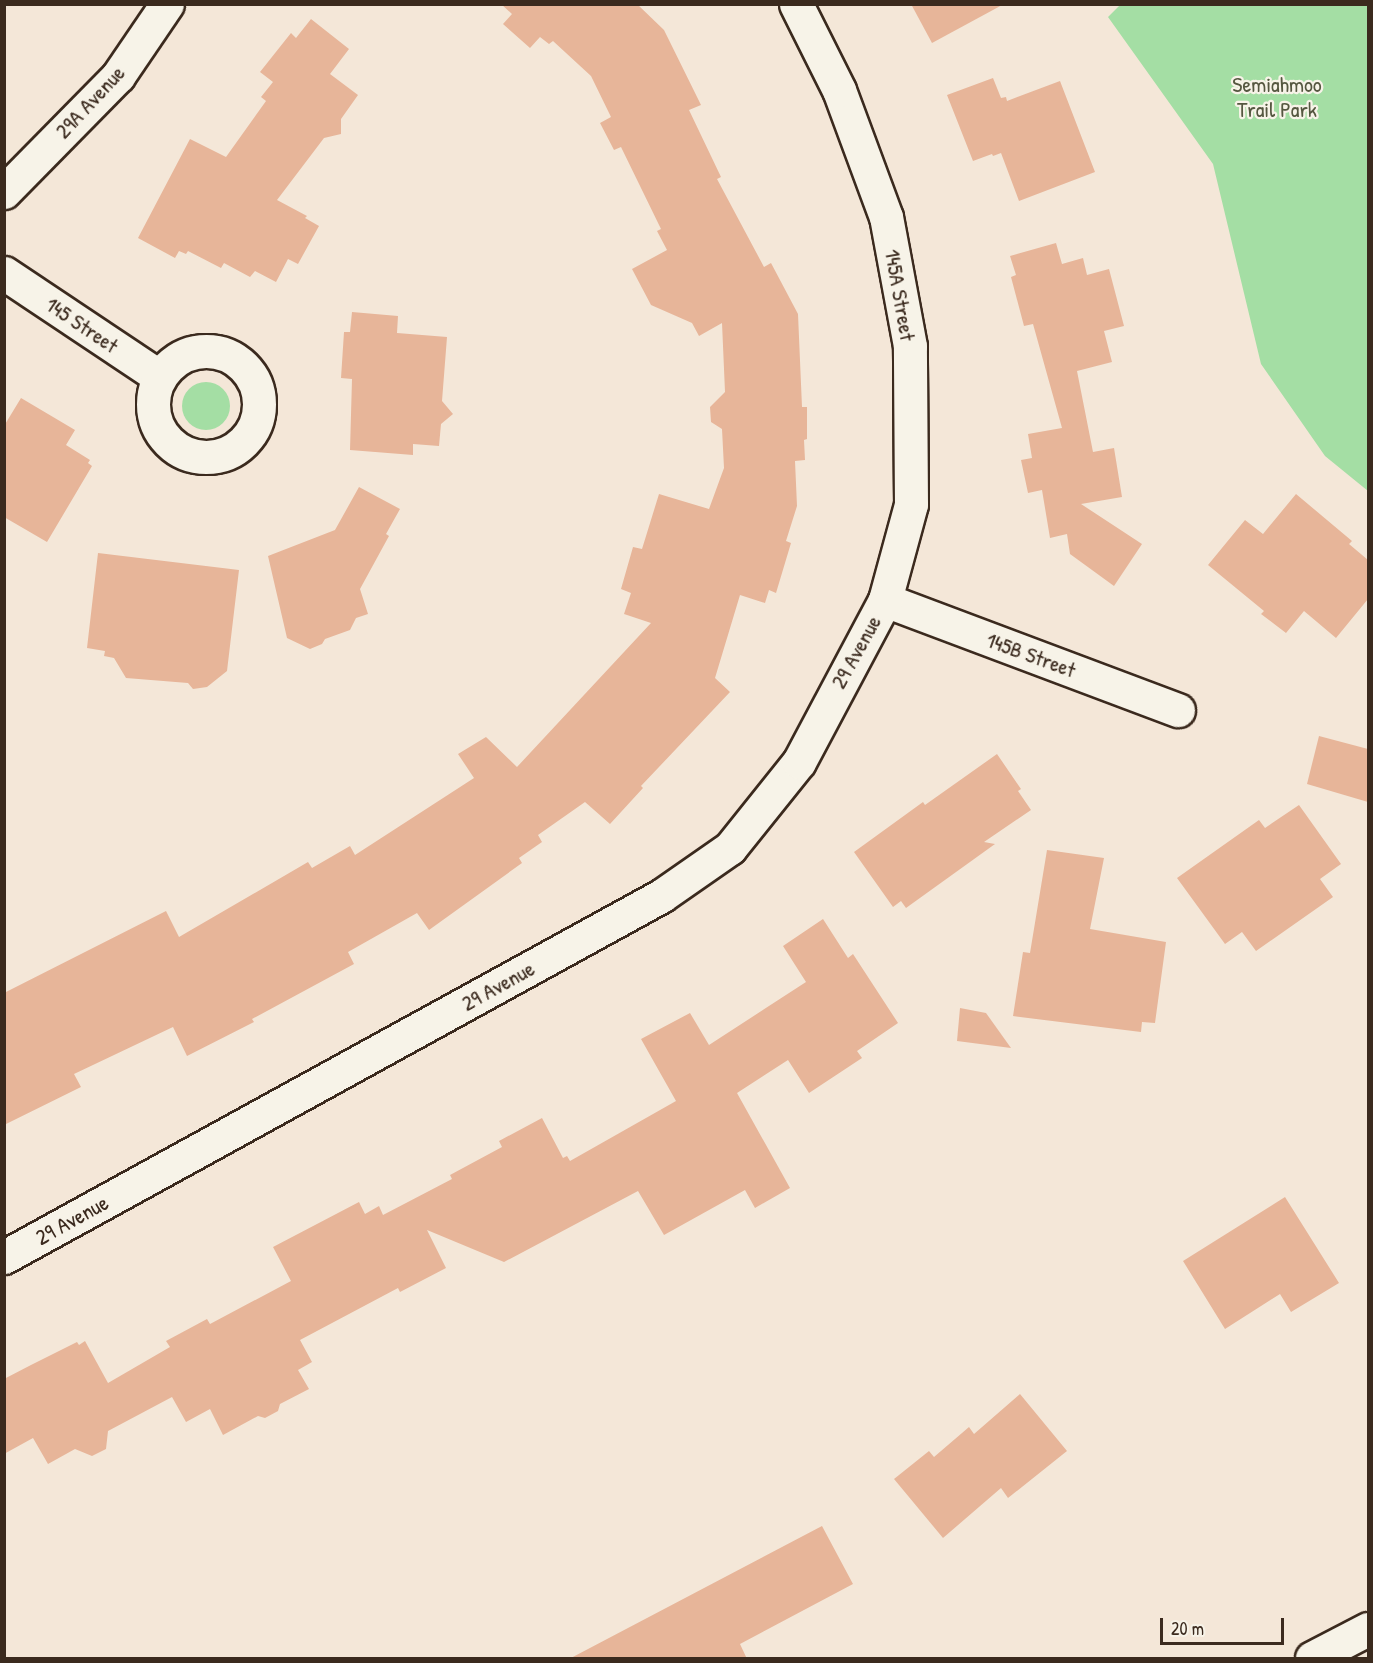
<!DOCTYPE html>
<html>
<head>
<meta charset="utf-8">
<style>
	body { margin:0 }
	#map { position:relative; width:1373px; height:1663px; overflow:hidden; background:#f4e7d8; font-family:"Patrick Hand",sans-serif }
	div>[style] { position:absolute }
	.green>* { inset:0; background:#a4dea4 }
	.round { border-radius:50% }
	.building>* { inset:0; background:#e7b599 }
	.roads { filter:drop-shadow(2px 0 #3b2a1e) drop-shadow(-2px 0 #3b2a1e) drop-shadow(0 2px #3b2a1e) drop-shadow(0 -2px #3b2a1e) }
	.minor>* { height:33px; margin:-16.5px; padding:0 16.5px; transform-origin:16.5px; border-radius:16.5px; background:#f7f3e8 }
	.minor>.ring { margin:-16.5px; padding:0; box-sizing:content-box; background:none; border:33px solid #f7f3e8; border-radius:50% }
	span { translate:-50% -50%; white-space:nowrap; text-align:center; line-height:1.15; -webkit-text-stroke:4.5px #f7f3e8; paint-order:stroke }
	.park-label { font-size:22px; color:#555740 }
	.street-label { font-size:22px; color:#3b2a1e }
	.frame { position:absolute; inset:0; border:6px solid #3b2a1e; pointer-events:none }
	.scale { position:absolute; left:1160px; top:1618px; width:124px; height:27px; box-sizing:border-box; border:3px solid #3b2a1e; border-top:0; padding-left:8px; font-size:18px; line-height:21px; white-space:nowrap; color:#3b2a1e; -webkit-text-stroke:4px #f7f3e8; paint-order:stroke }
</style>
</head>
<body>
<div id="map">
	<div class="green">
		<i style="clip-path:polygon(1121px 4px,1368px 5px,1368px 491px,1325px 456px,1261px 364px,1213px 164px,1108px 17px)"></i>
		<i class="round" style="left:182px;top:382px;width:48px;height:48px"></i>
	</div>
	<div class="building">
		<i style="clip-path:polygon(501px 4px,637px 4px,664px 30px,701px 105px,689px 110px,721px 177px,717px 179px,764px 267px,771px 263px,798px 314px,802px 407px,807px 407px,807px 439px,804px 440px,805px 460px,795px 461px,797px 506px,786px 541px,791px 543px,776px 593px,769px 590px,765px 603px,740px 595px,715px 678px,730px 692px,641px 786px,643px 788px,610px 824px,585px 802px,538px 835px,542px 842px,519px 858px,522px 863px,429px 930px,417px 913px,348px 952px,354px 964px,252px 1019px,254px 1022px,187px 1056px,173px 1027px,74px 1074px,81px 1087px,4px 1125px,4px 993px,166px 911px,179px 937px,308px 862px,312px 868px,350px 846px,355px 855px,474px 778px,458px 754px,486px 737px,517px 767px,651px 623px,624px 614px,631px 593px,621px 589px,633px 547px,642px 549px,659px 494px,709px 509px,724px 468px,722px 429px,711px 422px,710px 407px,725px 392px,722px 323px,699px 336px,692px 323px,651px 305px,632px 269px,667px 250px,657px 231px,661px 229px,621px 147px,614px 150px,600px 123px,611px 117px,591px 76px,553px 41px,549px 44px,540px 37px,530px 48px,503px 24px,512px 14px)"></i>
		<i style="clip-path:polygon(911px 4px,1004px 4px,932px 43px)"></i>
		<i style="clip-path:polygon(311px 19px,349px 49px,330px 74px,358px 95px,341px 119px,341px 134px,324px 138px,277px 200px,307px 216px,305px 218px,319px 226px,298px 264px,288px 259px,276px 282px,255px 271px,250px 277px,224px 263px,221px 268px,188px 251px,186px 254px,179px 251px,175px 258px,138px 238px,190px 139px,226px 157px,266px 101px,261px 97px,273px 82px,260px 72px,291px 33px,296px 38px)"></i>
		<i style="clip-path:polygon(993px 78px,1001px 98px,1006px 97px,1007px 101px,1060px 81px,1095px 172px,1019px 201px,1001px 153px,993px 156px,992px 154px,973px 161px,947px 95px)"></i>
		<i style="clip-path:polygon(1056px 243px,1062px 264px,1083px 258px,1087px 275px,1109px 269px,1124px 326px,1104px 331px,1112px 362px,1077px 371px,1093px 452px,1114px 448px,1122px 497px,1081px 504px,1142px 544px,1114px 586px,1070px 554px,1067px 534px,1050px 538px,1042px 490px,1028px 493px,1021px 460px,1032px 458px,1028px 434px,1062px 428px,1033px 324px,1024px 326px,1011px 277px,1016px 275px,1010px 256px)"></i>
		<i style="clip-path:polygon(352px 312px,398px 316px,397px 333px,447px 337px,442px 401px,453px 414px,441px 424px,439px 446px,413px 444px,413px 455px,350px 450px,352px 379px,341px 378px,344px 332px,350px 332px)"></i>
		<i style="clip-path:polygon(21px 398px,75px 430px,66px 445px,90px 460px,88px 463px,92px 466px,47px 542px,4px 517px,4px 426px)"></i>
		<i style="clip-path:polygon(359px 487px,400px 509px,386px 534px,389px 536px,360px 589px,368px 614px,356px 618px,350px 630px,325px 639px,322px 644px,310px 649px,287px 638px,268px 556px,335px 530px)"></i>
		<i style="clip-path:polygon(1296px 494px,1352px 541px,1349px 544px,1368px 560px,1368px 599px,1336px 638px,1304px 611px,1286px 633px,1261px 614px,1264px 611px,1208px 565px,1245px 520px,1263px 534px)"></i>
		<i style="clip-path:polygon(98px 553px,239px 570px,227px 671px,207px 687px,193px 689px,188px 683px,126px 678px,114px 658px,104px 656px,105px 651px,87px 648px)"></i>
		<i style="clip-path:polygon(1319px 736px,1368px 749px,1368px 802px,1307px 784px)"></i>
		<i style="clip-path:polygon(997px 754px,1021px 789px,1018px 791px,1031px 810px,984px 842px,995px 844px,906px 908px,901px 901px,893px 907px,854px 852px,923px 802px,925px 805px)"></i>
		<i style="clip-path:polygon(1299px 805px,1341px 864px,1320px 879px,1333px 897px,1256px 951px,1242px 932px,1225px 944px,1177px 878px,1259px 820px,1265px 828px)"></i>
		<i style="clip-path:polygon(1047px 850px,1104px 858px,1090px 929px,1166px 942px,1155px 1023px,1142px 1022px,1141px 1032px,1013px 1016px,1023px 952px,1030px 953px)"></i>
		<i style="clip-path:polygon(823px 919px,848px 958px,853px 954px,898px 1023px,857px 1051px,862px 1058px,809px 1093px,788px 1060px,737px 1093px,790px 1188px,755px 1208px,745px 1190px,664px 1235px,638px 1191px,504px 1262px,427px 1230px,446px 1268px,400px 1292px,398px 1288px,300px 1340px,312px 1362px,298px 1370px,309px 1389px,280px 1404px,278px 1411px,265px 1418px,258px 1416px,223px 1435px,210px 1409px,186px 1422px,172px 1397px,108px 1431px,106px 1449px,92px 1456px,75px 1449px,48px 1464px,33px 1438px,4px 1454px,4px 1379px,31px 1365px,77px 1342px,79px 1345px,85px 1341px,108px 1383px,170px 1347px,166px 1341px,207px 1319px,210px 1324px,291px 1281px,273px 1247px,359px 1202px,365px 1214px,379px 1206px,383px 1215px,452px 1179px,450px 1175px,502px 1147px,499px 1141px,542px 1118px,563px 1158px,567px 1156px,570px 1161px,676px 1101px,641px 1039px,690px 1013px,709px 1045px,806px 982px,783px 946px)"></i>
		<i style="clip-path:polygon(960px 1008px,986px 1013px,1011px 1048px,957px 1041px)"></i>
		<i style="clip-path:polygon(1285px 1197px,1339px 1283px,1291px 1312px,1280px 1294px,1225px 1329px,1183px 1261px)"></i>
		<i style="clip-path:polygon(1020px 1394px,1067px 1451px,1008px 1498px,1001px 1488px,943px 1538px,894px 1479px,929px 1451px,934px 1457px,969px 1427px,974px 1434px)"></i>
		<i style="clip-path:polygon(822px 1526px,853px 1584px,740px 1644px,747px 1659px,569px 1659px)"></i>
	</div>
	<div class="roads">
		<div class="minor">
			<i style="left:4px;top:192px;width:163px;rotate:-45.5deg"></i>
			<i style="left:118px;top:76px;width:87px;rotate:-55.8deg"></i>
			<i style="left:4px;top:273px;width:187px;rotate:33.7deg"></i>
			<i class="ring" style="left:153px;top:351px;width:73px;height:73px"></i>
			<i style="left:885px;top:600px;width:313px;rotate:20.6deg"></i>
			<i style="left:4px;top:1257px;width:750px;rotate:-28.79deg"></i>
			<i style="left:661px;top:896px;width:84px;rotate:-34.8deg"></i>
			<i style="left:730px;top:848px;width:110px;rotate:-51.3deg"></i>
			<i style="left:799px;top:762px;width:183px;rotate:-62deg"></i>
			<i style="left:885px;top:600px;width:99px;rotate:-74.8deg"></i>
			<i style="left:911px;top:504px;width:158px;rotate:-90.4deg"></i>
			<i style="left:910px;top:346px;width:131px;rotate:-100.5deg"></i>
			<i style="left:886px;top:217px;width:135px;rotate:-110.3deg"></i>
			<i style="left:839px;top:90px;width:96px;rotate:-116.6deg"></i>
			<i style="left:1312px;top:1658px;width:63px;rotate:-27.4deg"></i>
		</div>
	</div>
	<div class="park-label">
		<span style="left:1277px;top:97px">Semiahmoo<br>Trail Park</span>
	</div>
	<div class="street-label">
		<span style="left:90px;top:102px;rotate:-47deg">29A Avenue</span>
		<span style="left:900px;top:295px;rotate:80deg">145A Street</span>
		<span style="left:82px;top:325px;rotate:34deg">145 Street</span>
		<span style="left:856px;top:652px;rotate:-61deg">29 Avenue</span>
		<span style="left:1031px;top:655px;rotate:20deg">145B Street</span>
		<span style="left:498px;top:986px;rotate:-29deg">29 Avenue</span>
		<span style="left:72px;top:1220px;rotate:-29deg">29 Avenue</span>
	</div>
	<div class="frame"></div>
	<div class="scale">20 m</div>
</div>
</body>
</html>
